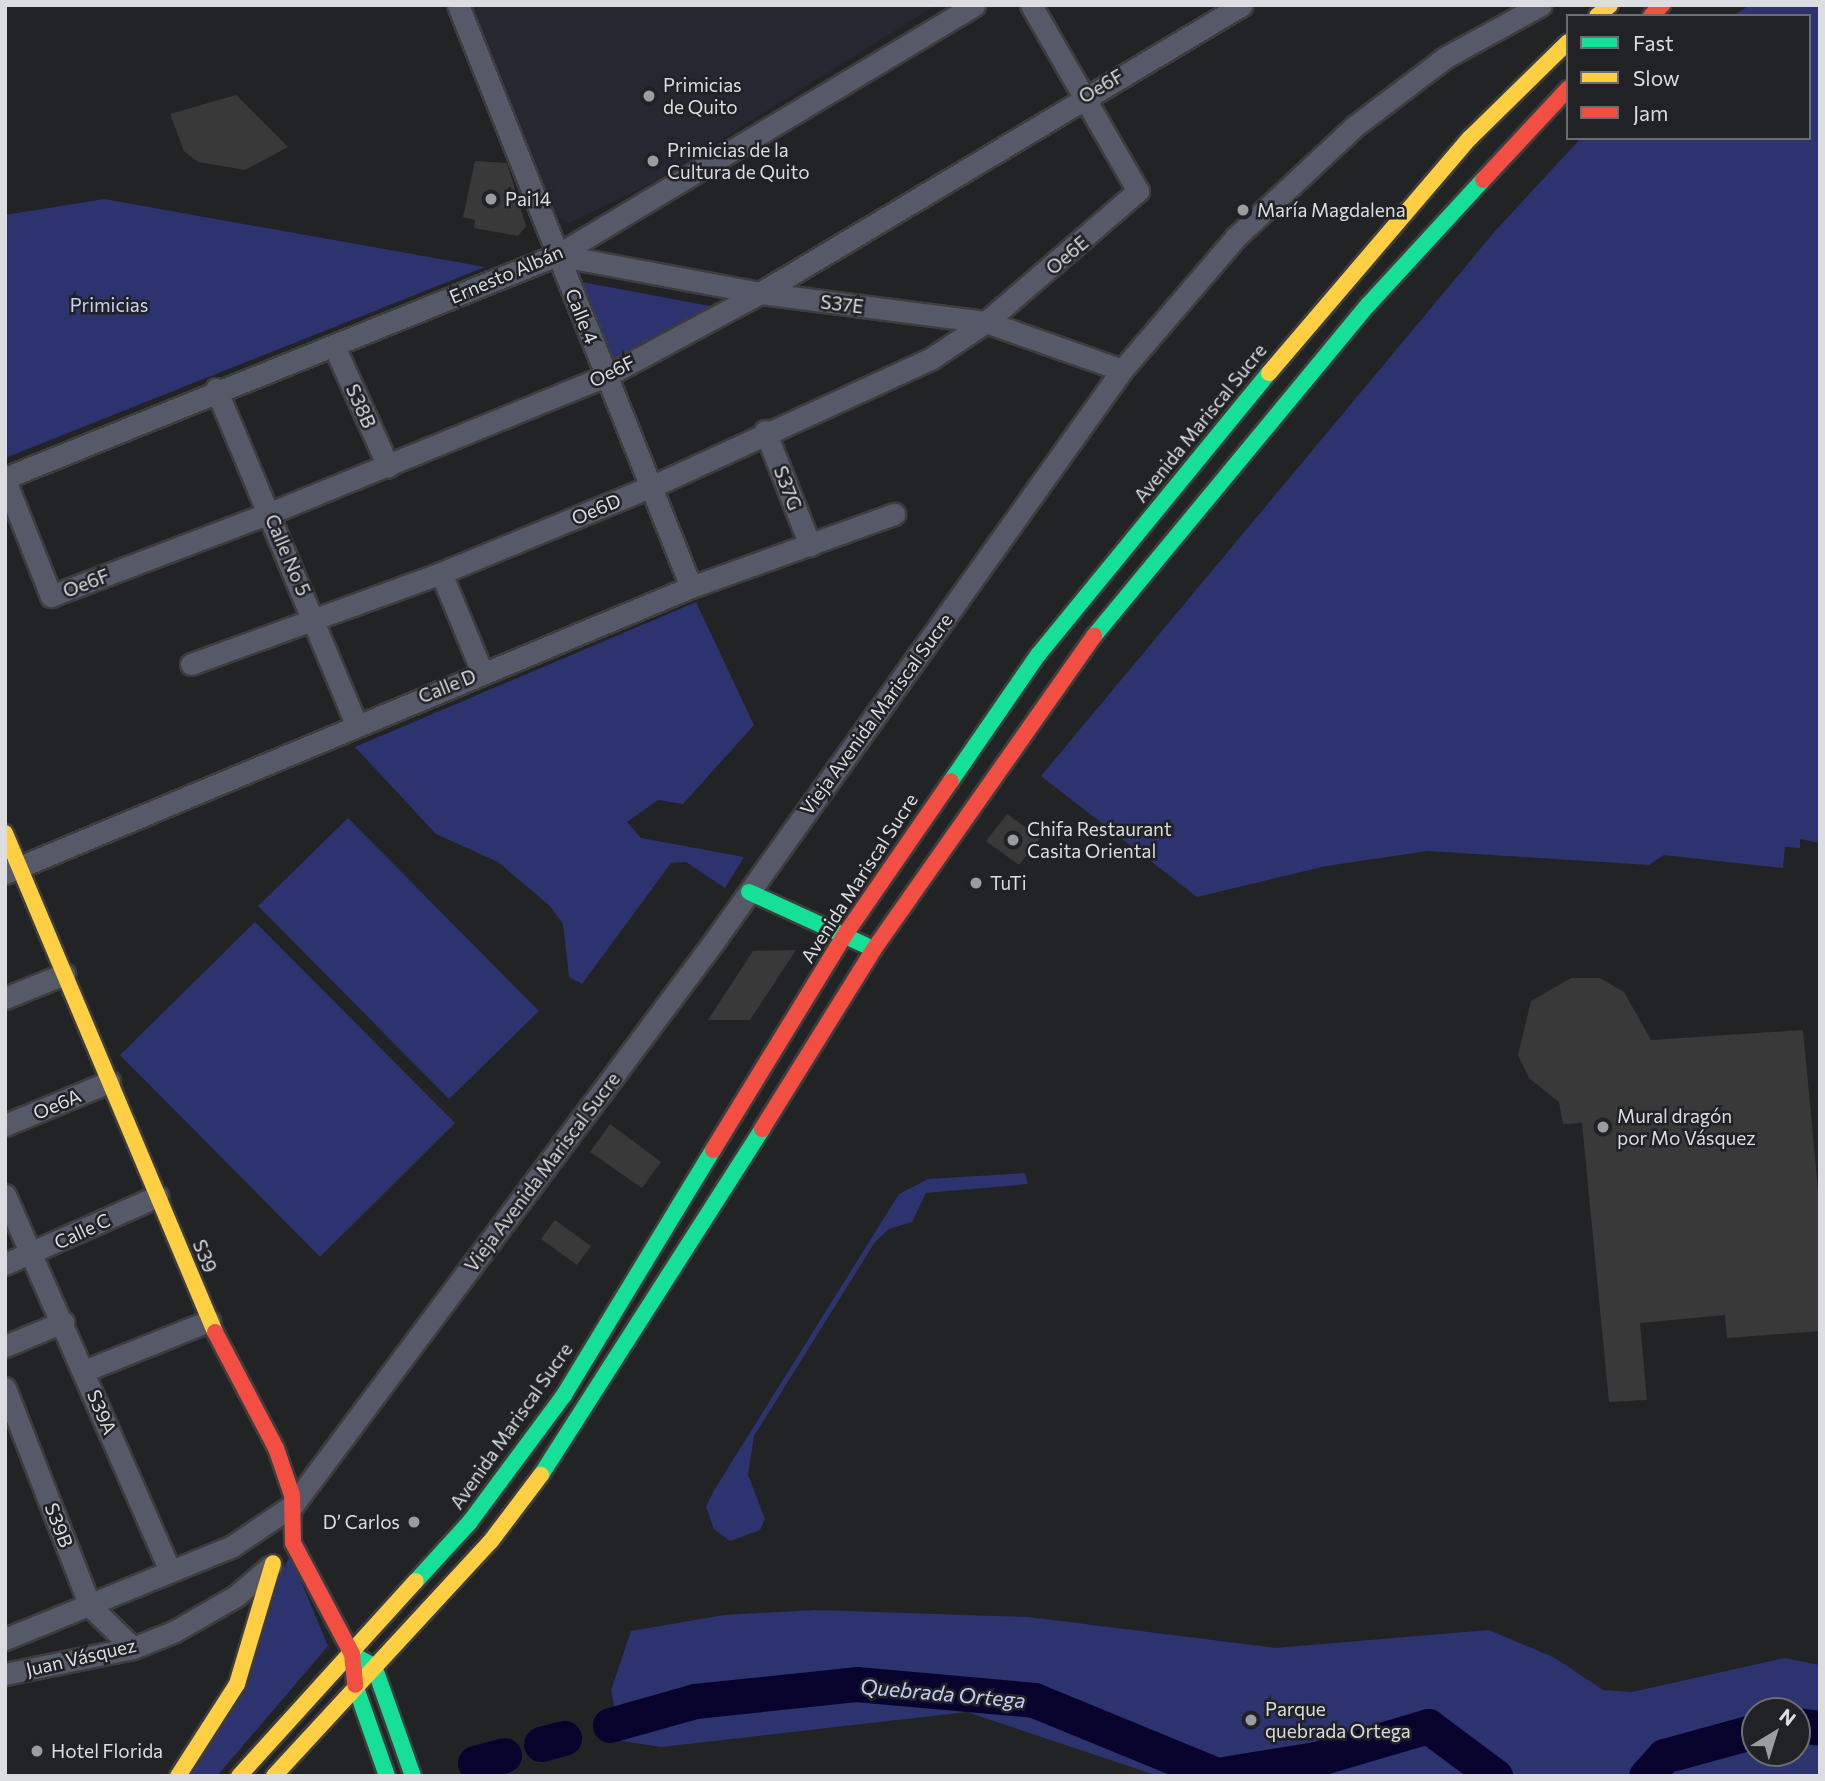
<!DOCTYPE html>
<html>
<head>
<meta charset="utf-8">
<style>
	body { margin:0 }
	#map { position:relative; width:1825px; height:1781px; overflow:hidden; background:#222325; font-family:Commissioner,sans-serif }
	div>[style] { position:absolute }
	.built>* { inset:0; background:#262831 }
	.green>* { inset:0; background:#2c336f }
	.river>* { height:35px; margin:-17.5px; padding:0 17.5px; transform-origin:17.5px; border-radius:17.5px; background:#08032d }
	.building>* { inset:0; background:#39393a }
	.roads { filter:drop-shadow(2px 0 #3d3d3e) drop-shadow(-2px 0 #3d3d3e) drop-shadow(0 2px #3d3d3e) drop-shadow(0 -2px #3d3d3e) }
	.street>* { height:21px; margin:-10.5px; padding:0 10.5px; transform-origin:10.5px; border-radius:10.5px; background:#565968 }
	.fast>* { height:16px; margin:-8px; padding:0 8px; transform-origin:8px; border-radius:8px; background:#16e098 }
	.slow>* { height:16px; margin:-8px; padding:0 8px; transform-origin:8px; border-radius:8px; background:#ffcf43 }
	.jam>* { height:16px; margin:-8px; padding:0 8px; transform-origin:8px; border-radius:8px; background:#f24e42 }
	.dots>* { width:19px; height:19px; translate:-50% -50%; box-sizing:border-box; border:4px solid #212226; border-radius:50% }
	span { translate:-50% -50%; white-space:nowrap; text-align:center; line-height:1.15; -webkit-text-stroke:5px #212226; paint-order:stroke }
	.poi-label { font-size:19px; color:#dcdde0 }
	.left { translate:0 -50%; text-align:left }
	.right { translate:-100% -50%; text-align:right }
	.street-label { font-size:19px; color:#dcdde0 }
	.park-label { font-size:19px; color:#c7d1fc }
	.water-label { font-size:21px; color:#c4cef9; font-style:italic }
	.frame { position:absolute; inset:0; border:7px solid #dcdde0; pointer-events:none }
	.legend { position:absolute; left:1566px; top:14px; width:245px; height:126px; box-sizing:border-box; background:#212226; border:2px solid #6c6d70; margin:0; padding:9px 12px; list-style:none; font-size:21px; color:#dcdde0 }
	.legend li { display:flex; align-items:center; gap:14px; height:35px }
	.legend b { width:35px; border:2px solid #6c6d70 }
	.north { position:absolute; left:1741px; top:1697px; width:70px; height:70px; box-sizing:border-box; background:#212226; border:2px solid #6c6d70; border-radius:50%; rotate:38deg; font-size:19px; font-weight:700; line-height:28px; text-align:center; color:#dcdde0 }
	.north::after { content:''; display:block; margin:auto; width:24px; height:32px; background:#9b9c9f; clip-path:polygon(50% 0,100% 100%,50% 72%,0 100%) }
</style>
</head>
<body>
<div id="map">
	<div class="built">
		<i style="clip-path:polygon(470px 5px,936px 5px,647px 186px,569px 223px,557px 217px)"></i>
	</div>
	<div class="green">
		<i style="clip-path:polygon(1750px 5px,1820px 5px,1820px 843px,1800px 839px,1800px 848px,1785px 847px,1783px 868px,1664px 855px,1649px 865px,1428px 851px,1326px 866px,1197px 897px,1041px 776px,1496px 230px,1581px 138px,1809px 138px,1809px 16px,1733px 16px)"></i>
		<i style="clip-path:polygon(104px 199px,485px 267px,5px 458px,5px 215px)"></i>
		<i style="clip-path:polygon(571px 280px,726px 309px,610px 365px)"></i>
		<i style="clip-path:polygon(696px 602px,754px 725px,683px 804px,658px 800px,627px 822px,641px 838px,744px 857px,725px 888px,686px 862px,671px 863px,582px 984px,569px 977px,563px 924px,550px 906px,498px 862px,436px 834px,355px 747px)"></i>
		<i style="clip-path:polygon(348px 818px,539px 1011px,449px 1099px,258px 906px)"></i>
		<i style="clip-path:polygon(255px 922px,455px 1123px,320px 1257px,120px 1055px)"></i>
		<i style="clip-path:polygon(1025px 1173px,1028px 1184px,926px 1193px,912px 1222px,889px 1229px,875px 1242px,754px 1436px,748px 1475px,765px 1519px,760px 1530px,730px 1541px,714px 1529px,706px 1507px,713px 1492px,899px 1194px,928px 1179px)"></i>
		<i style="clip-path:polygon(290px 1555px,328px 1646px,217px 1776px,186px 1776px)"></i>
		<i style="clip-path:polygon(evenodd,815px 1610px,1029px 1617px,1275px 1648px,1489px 1630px,1555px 1658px,1603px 1690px,1632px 1692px,1784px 1658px,1820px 1665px,1820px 1776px,1158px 1776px,967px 1712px,661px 1747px,621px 1741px,611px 1690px,631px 1631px,724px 1615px,815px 1610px,1755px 1711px,1797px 1711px,1797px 1753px,1755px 1753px,1755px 1711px)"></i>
	</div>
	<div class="river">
		<i style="left:610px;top:1725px;width:88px;rotate:-15.8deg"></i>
		<i style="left:695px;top:1701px;width:162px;rotate:-6deg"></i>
		<i style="left:856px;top:1684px;width:179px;rotate:5.1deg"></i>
		<i style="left:1034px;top:1700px;width:198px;rotate:22.3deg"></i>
		<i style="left:1217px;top:1775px;width:100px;rotate:-9.2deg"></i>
		<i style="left:1316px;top:1759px;width:117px;rotate:-16.4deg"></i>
		<i style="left:1428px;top:1726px;width:84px;rotate:36.7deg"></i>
		<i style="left:1797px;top:1725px;width:23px;rotate:7deg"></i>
		<i style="left:541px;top:1744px;width:24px;rotate:-15deg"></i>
		<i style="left:475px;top:1763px;width:30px;rotate:-15deg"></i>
		<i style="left:1646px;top:1776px;width:27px;rotate:-48deg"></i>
		<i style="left:1664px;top:1756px;width:94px;rotate:-15.4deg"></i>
	</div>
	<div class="building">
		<i style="clip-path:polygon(236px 95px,288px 147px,245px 170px,198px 162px,184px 151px,170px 114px)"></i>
		<i style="clip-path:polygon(475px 161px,507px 163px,526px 226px,518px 236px,474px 228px,475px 220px,463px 217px)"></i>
		<i style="clip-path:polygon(1007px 814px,1040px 838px,1019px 865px,986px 841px)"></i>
		<i style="clip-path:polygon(796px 950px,750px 1020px,708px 1020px,753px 951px)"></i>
		<i style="clip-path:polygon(1571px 978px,1600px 978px,1624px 992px,1651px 1040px,1803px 1030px,1820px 1211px,1820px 1331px,1727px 1338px,1725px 1315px,1640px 1323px,1647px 1400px,1609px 1402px,1582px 1123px,1563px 1124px,1559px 1102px,1529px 1078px,1518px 1055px,1531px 1001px)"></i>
		<i style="clip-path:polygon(610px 1124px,661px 1162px,642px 1188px,590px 1152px)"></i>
		<i style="clip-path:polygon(555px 1220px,591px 1246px,577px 1265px,541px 1239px)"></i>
	</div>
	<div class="roads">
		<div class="street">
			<i style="left:458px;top:5px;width:627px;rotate:68.18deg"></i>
			<i style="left:557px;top:255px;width:207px;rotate:10.6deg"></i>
			<i style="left:760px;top:293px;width:228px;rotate:7.3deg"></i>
			<i style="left:986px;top:322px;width:144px;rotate:19.4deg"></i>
			<i style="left:334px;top:346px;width:132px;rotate:65.8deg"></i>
			<i style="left:216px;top:389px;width:362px;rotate:67.3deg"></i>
			<i style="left:765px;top:431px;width:123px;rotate:68.5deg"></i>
			<i style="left:5px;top:478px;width:595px;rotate:-22deg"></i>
			<i style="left:557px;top:255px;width:486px;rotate:-30.9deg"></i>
			<i style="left:5px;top:480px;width:125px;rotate:68.4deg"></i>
			<i style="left:51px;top:596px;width:234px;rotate:-20.8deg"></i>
			<i style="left:270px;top:513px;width:363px;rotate:-22.2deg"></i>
			<i style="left:606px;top:376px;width:175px;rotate:-28.3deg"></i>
			<i style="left:760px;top:293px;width:561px;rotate:-30.86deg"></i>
			<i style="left:441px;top:573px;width:107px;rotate:67.5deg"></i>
			<i style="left:191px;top:664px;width:266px;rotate:-20deg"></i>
			<i style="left:441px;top:573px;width:231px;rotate:-22.4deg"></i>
			<i style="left:655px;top:485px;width:305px;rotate:-24.6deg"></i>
			<i style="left:932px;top:358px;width:65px;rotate:-33.7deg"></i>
			<i style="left:986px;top:322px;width:201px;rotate:-40.8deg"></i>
			<i style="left:1138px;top:191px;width:215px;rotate:-119.9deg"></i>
			<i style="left:5px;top:873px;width:743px;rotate:-22.63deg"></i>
			<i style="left:691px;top:587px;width:216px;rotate:-19.8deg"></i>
			<i style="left:5px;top:998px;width:64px;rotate:-22.1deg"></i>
			<i style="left:5px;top:1125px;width:113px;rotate:-22.5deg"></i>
			<i style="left:5px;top:1195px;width:411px;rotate:66.3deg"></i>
			<i style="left:5px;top:1264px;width:167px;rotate:-24deg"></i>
			<i style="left:5px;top:1346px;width:63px;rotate:-22.5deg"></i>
			<i style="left:84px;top:1371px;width:135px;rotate:-21.8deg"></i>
			<i style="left:5px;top:1388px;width:234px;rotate:68.7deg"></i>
			<i style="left:90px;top:1606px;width:60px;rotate:44.3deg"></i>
			<i style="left:5px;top:1639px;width:244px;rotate:-22.2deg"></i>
			<i style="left:231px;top:1547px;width:75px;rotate:-34.1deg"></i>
			<i style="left:293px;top:1505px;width:705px;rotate:-53.24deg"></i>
			<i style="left:715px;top:940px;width:700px;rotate:-54.47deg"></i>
			<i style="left:1122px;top:370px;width:175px;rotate:-49.4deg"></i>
			<i style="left:1236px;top:237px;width:163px;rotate:-43deg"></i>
			<i style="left:1355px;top:126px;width:114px;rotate:-37.2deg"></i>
			<i style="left:1446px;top:57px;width:108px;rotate:-28.7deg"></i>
			<i style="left:5px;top:1674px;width:131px;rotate:-11.5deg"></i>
			<i style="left:133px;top:1648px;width:45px;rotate:-22deg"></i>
			<i style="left:175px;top:1631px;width:70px;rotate:-29.8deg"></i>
			<i style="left:236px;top:1596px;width:46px;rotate:-40.6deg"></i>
		</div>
		<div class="fast">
			<i style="left:1094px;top:636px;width:430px;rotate:-50.4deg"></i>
			<i style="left:1368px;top:305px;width:170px;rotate:-47.4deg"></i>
			<i style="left:951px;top:781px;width:153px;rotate:-55.4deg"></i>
			<i style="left:1038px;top:655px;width:365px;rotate:-50.7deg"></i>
			<i style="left:749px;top:892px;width:128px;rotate:24.6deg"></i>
			<i style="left:541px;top:1475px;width:411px;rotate:-57.4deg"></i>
			<i style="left:416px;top:1581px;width:79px;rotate:-47.6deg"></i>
			<i style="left:469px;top:1523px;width:159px;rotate:-53.4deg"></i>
			<i style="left:564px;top:1395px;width:287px;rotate:-58.7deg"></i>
			<i style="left:355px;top:1656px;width:21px;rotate:28deg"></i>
			<i style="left:374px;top:1666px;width:117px;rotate:70.5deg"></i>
			<i style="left:355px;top:1685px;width:96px;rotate:70.6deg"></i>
		</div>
		<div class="slow">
			<i style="left:1597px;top:16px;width:17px;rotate:-40deg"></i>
			<i style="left:1269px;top:373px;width:309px;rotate:-49.5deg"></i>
			<i style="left:1470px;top:138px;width:137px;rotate:-44.4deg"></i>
			<i style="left:5px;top:833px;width:541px;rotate:67.18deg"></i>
			<i style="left:178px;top:1776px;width:109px;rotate:-57.3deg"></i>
			<i style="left:237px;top:1684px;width:126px;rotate:-73.4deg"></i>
			<i style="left:239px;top:1776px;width:263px;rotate:-47.8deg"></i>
			<i style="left:274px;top:1776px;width:320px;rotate:-47.3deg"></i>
			<i style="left:491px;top:1541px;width:83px;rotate:-52.9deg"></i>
		</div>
		<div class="jam">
			<i style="left:1651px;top:16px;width:16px;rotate:-45deg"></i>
			<i style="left:1483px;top:180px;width:125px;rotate:-47deg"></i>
			<i style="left:762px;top:1129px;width:212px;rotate:-58.1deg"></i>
			<i style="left:874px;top:949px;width:383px;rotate:-54.9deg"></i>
			<i style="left:713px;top:1150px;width:251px;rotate:-58.5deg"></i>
			<i style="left:844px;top:936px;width:188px;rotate:-55.4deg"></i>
			<i style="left:215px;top:1332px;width:131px;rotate:62.3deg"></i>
			<i style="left:276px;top:1448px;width:50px;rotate:71.2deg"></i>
			<i style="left:292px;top:1495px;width:48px;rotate:88.8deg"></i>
			<i style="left:293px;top:1543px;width:126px;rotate:62deg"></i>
			<i style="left:352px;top:1654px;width:31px;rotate:84deg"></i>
		</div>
	</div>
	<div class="dots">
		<i style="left:649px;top:96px;background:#9b9c9f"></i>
		<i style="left:653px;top:161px;background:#9b9c9f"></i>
		<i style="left:491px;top:199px;background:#9b9c9f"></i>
		<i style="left:1243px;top:210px;background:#9b9c9f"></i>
		<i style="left:1013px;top:840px;background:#9b9c9f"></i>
		<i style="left:976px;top:883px;background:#9b9c9f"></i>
		<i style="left:1603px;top:1127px;background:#9b9c9f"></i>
		<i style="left:414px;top:1522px;background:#9b9c9f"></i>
		<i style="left:1251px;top:1720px;background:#9b9c9f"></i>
		<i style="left:37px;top:1751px;background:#9b9c9f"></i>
	</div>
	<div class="poi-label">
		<span class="left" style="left:663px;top:96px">Primicias<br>de Quito</span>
		<span class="left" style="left:667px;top:161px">Primicias de la<br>Cultura de Quito</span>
		<span class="left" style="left:505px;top:199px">Pai14</span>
		<span class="left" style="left:1257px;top:210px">María Magdalena</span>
		<span class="left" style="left:1027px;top:840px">Chifa Restaurant<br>Casita Oriental</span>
		<span class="left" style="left:990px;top:883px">TuTi</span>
		<span class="left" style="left:1617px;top:1127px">Mural dragón<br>por Mo Vásquez</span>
		<span class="right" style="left:400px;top:1522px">D’ Carlos</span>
		<span class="left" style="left:1265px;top:1720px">Parque<br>quebrada Ortega</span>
		<span class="left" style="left:51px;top:1751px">Hotel Florida</span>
	</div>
	<div class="street-label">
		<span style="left:1101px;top:86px;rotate:-30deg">Oe6F</span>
		<span style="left:1067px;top:255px;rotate:-40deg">Oe6E</span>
		<span style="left:506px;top:274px;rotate:-23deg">Ernesto Albán</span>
		<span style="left:842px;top:304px;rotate:7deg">S37E</span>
		<span style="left:582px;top:316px;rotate:68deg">Calle 4</span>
		<span style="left:612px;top:371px;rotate:-26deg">Oe6F</span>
		<span style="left:361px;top:406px;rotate:66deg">S38B</span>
		<span style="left:1200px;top:423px;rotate:-51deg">Avenida Mariscal Sucre</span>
		<span style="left:788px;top:488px;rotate:69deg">S37G</span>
		<span style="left:596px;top:509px;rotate:-23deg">Oe6D</span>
		<span style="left:288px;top:555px;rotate:67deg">Calle No 5</span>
		<span style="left:86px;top:583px;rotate:-21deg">Oe6F</span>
		<span style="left:447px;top:686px;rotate:-22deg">Calle D</span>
		<span style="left:876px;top:714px;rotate:-54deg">Vieja Avenida Mariscal Sucre</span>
		<span style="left:859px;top:878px;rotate:-57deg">Avenida Mariscal Sucre</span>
		<span style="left:57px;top:1104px;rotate:-23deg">Oe6A</span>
		<span style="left:542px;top:1172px;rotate:-53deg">Vieja Avenida Mariscal Sucre</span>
		<span style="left:82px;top:1231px;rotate:-25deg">Calle C</span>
		<span style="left:205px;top:1256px;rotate:68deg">S39</span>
		<span style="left:102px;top:1412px;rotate:67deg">S39A</span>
		<span style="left:511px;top:1426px;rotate:-55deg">Avenida Mariscal Sucre</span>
		<span style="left:59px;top:1525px;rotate:69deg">S39B</span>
		<span style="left:81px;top:1657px;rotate:-13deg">Juan Vásquez</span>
	</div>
	<div class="park-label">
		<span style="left:109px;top:305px">Primicias</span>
	</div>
	<div class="water-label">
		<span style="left:943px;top:1693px;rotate:5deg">Quebrada Ortega</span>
	</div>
	<div class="frame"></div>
	<ul class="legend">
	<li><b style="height:9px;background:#16e098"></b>Fast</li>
	<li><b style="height:9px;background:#ffcf43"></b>Slow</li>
	<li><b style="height:9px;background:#f24e42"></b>Jam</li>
	</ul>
	<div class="north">N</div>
</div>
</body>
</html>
